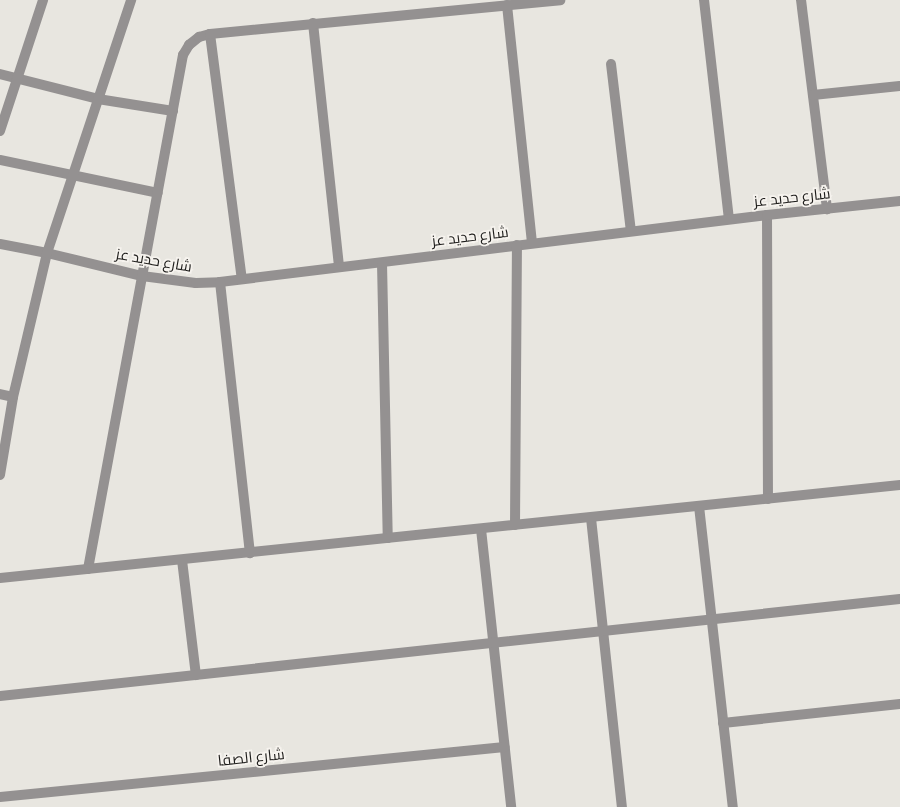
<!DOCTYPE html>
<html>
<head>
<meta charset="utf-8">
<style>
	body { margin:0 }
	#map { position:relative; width:900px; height:807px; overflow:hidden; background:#e8e6e0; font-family:"PT Sans Narrow",Cairo,sans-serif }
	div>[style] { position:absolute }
	.minor>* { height:10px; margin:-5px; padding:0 5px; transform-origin:5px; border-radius:5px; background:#949191 }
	span { translate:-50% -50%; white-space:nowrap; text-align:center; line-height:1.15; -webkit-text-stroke:3.5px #f6f3ee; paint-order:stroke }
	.street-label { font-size:15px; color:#1d1c1a }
</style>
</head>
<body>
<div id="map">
	<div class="minor">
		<i style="left:704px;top:0;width:220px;rotate:83.5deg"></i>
		<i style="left:801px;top:0;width:211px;rotate:82.9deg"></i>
		<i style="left:507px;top:5px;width:239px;rotate:84deg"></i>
		<i style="left:313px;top:23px;width:245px;rotate:83.9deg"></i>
		<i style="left:210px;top:34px;width:247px;rotate:82.6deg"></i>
		<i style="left:611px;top:64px;width:168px;rotate:83.2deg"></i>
		<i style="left:0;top:74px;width:101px;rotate:14.3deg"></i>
		<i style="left:98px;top:99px;width:76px;rotate:9.1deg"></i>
		<i style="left:813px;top:95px;width:87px;rotate:-5.9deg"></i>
		<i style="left:0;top:131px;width:138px;rotate:-71.8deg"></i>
		<i style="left:0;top:160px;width:161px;rotate:11.8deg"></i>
		<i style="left:767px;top:215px;width:284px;rotate:89.8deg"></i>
		<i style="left:0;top:244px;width:48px;rotate:10.8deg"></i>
		<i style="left:47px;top:253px;width:98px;rotate:13.6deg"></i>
		<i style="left:142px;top:276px;width:54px;rotate:7.4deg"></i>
		<i style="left:196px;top:283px;width:24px;rotate:-2deg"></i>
		<i style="left:220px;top:282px;width:551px;rotate:-6.98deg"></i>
		<i style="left:767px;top:215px;width:134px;rotate:-6deg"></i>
		<i style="left:382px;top:263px;width:275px;rotate:88.8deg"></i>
		<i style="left:220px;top:282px;width:273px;rotate:83.7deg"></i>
		<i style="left:0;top:394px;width:13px;rotate:13deg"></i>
		<i style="left:0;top:475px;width:79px;rotate:-80.5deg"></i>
		<i style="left:13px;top:397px;width:148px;rotate:-76.7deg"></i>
		<i style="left:47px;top:253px;width:267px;rotate:-71.6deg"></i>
		<i style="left:699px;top:506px;width:303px;rotate:83.6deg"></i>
		<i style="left:591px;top:518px;width:291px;rotate:83.9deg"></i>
		<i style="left:515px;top:525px;width:280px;rotate:-89.6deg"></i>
		<i style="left:481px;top:529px;width:280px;rotate:83.8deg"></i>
		<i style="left:182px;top:560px;width:116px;rotate:83.1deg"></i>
		<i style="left:88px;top:569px;width:523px;rotate:-79.53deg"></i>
		<i style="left:183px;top:55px;width:12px;rotate:-59deg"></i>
		<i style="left:189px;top:45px;width:13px;rotate:-39deg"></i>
		<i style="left:199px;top:37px;width:11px;rotate:-15deg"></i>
		<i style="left:210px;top:34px;width:352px;rotate:-5.5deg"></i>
		<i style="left:0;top:578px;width:905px;rotate:-5.9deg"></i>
		<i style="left:0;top:696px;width:905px;rotate:-6.15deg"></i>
		<i style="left:723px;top:723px;width:178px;rotate:-6.1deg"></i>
		<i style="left:0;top:797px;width:507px;rotate:-5.65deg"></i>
	</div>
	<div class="street-label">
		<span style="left:792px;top:197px;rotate:-6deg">شارع حديد عز</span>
		<span style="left:470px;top:236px;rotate:-7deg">شارع حديد عز</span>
		<span style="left:154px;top:260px;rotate:10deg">شارع حديد عز</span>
		<span style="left:251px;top:757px;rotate:-6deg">شارع الصفا</span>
	</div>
</div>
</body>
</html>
